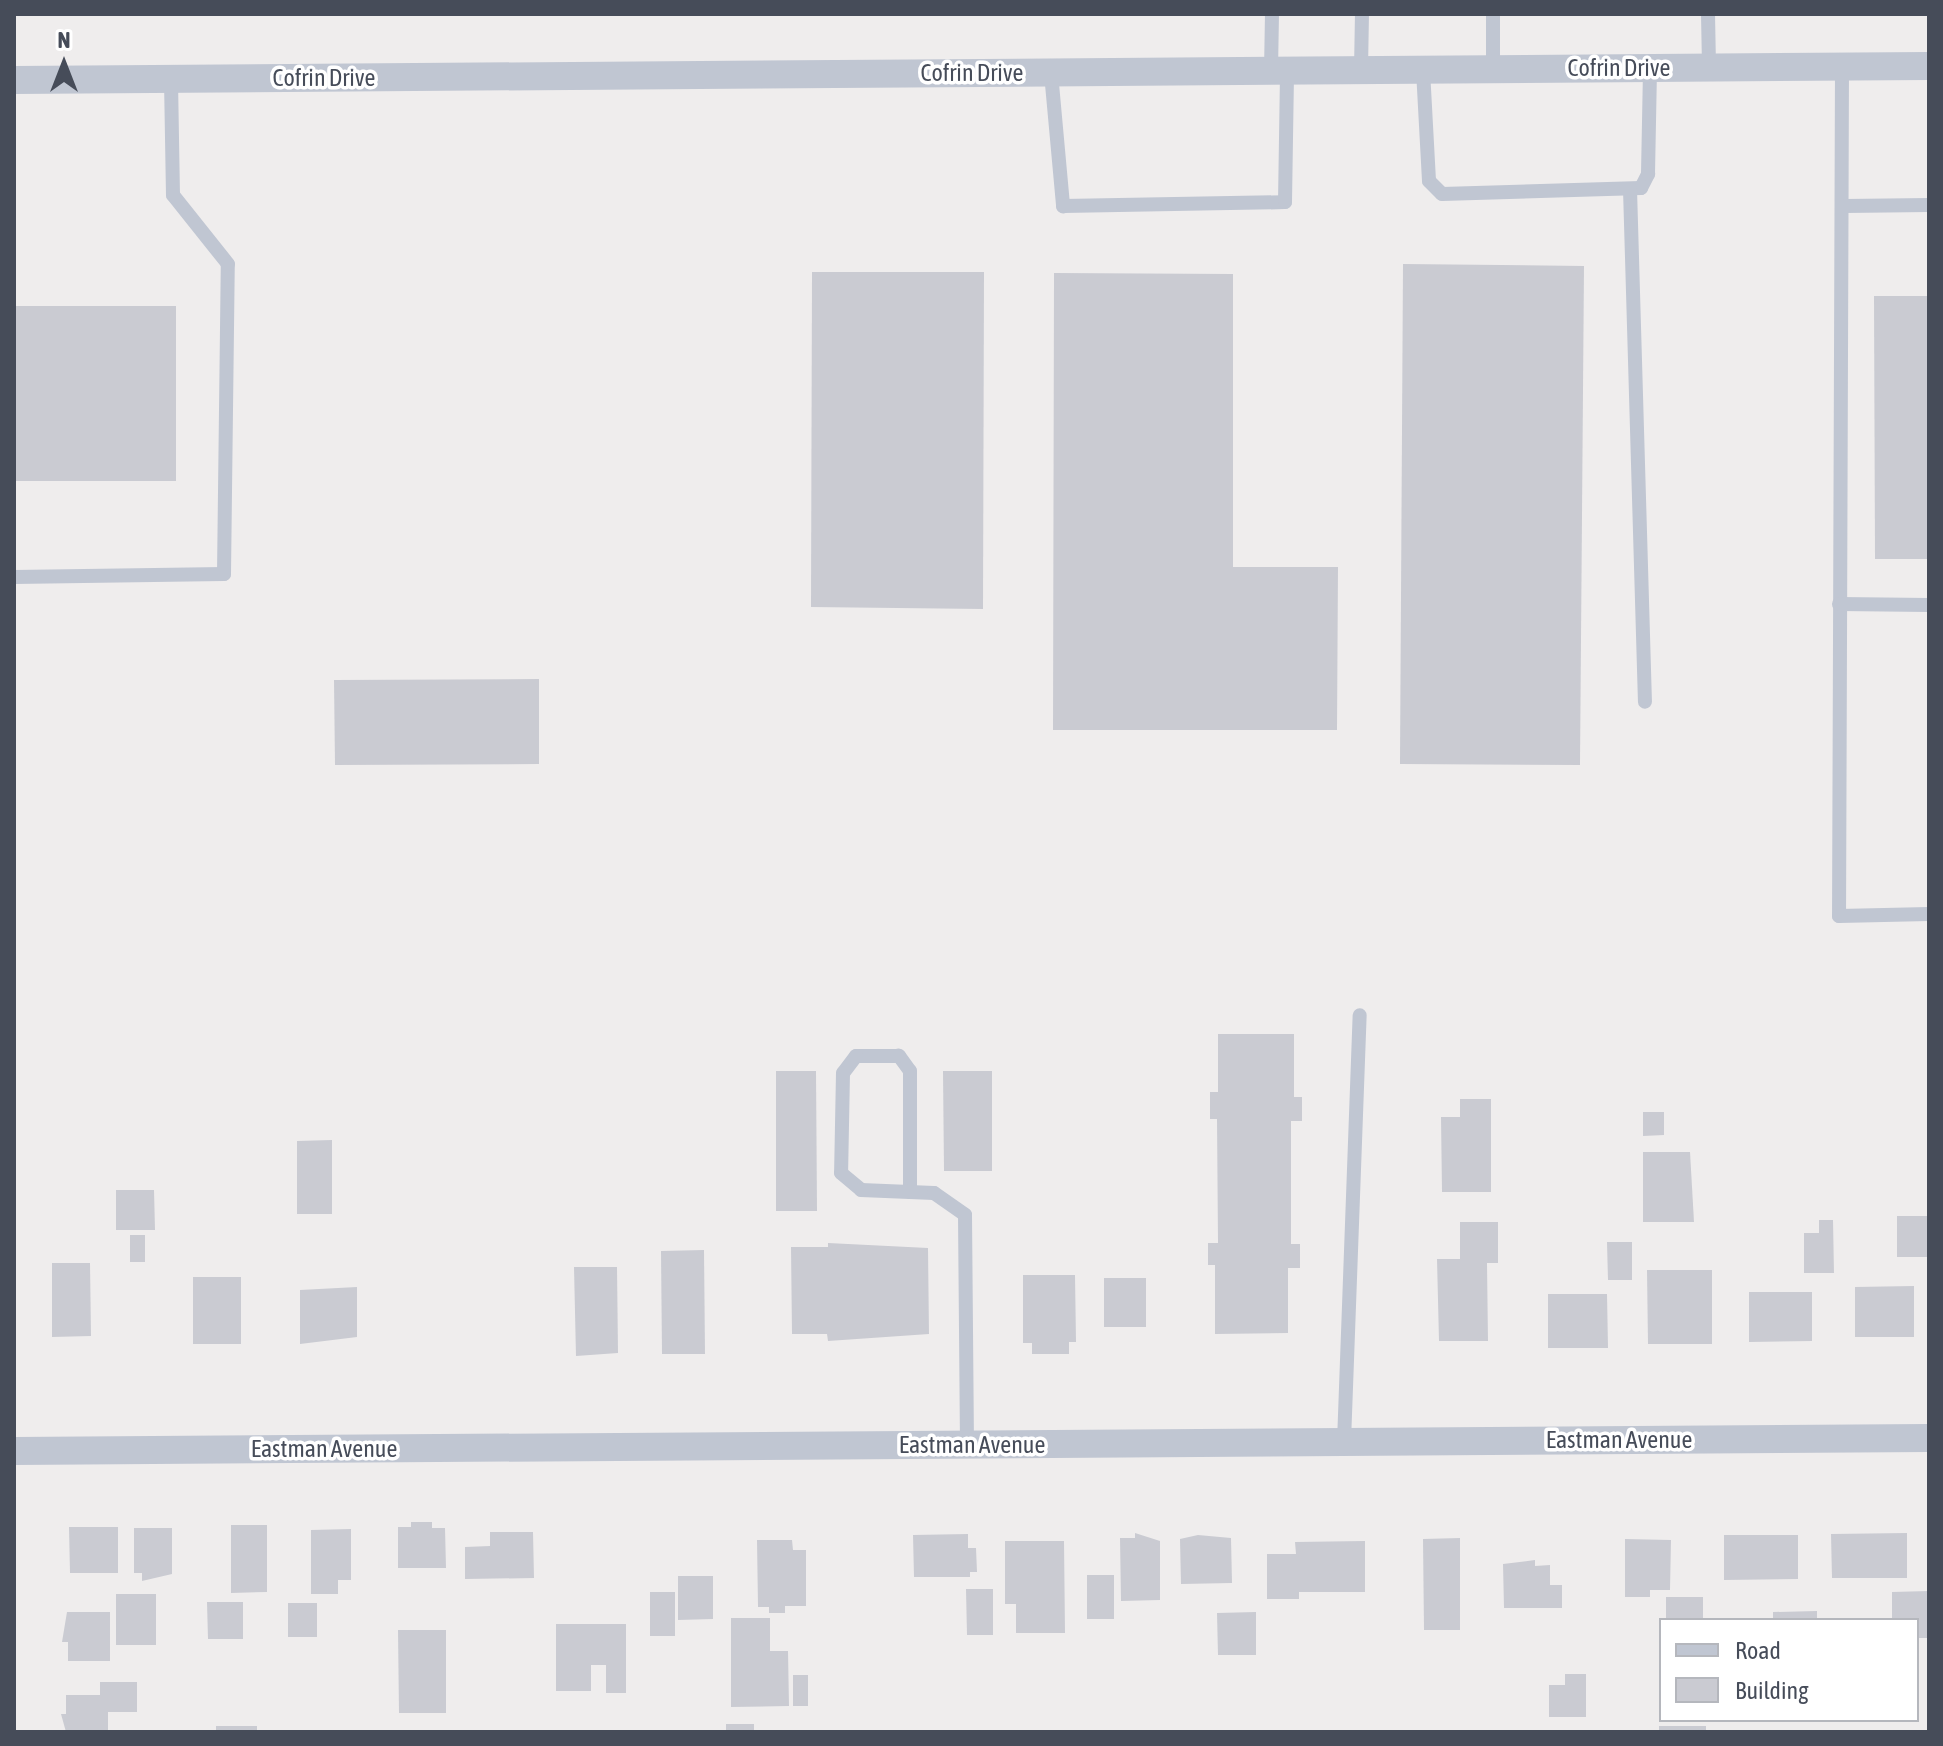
<!DOCTYPE html>
<html>
<head>
<meta charset="utf-8">
<style>
	body { margin:0 }
	#map { position:relative; width:1943px; height:1746px; overflow:hidden; background:#efeded; font-family:"Asap Condensed",sans-serif }
	div>[style] { position:absolute }
	.building>* { inset:0; background:#cacbd2 }
	.service>* { height:14px; margin:-7px; padding:0 7px; transform-origin:7px; border-radius:7px; background:#c0c6d2 }
	.minor>* { height:28px; margin:-14px; padding:0 14px; transform-origin:14px; border-radius:14px; background:#c0c6d2 }
	span { translate:-50% -50%; white-space:nowrap; text-align:center; line-height:1.15; -webkit-text-stroke:7px #fff; paint-order:stroke }
	.street-label { font-size:24px; color:#464c59 }
	.frame { position:absolute; inset:0; border:16px solid #464c59; pointer-events:none }
	.legend { position:absolute; left:1659px; top:1618px; width:260px; height:104px; box-sizing:border-box; background:#fff; border:2px solid #b5b7bd; margin:0; padding:10px 14px; list-style:none; font-size:24px; color:#464c59 }
	.legend li { display:flex; align-items:center; gap:16px; height:40px }
	.legend b { width:40px; border:2px solid #b5b7bd }
	.north { position:absolute; left:24px; top:24px; width:80px; height:80px; -webkit-text-stroke:6px #fff; paint-order:stroke; rotate:0deg; font-size:22px; font-weight:700; line-height:32px; text-align:center; color:#464c59 }
	.north::after { content:''; display:block; margin:auto; width:28px; height:36px; background:#464c59; clip-path:polygon(50% 0,100% 100%,50% 72%,0 100%) }
</style>
</head>
<body>
<div id="map">
	<div class="building">
		<i style="clip-path:polygon(1403px 264px,1584px 266px,1580px 765px,1400px 764px)"></i>
		<i style="clip-path:polygon(812px 272px,984px 272px,983px 609px,811px 607px)"></i>
		<i style="clip-path:polygon(1054px 273px,1233px 274px,1233px 567px,1338px 567px,1337px 730px,1053px 730px)"></i>
		<i style="clip-path:polygon(1874px 296px,1929px 296px,1929px 559px,1875px 559px)"></i>
		<i style="clip-path:polygon(14px 306px,176px 306px,176px 481px,14px 481px)"></i>
		<i style="clip-path:polygon(539px 679px,539px 764px,335px 765px,334px 680px)"></i>
		<i style="clip-path:polygon(1218px 1034px,1294px 1034px,1294px 1097px,1302px 1097px,1302px 1121px,1291px 1121px,1291px 1244px,1300px 1244px,1300px 1268px,1288px 1268px,1288px 1333px,1215px 1334px,1215px 1265px,1208px 1265px,1208px 1243px,1218px 1243px,1217px 1119px,1210px 1119px,1210px 1092px,1218px 1092px)"></i>
		<i style="clip-path:polygon(776px 1071px,816px 1071px,817px 1211px,776px 1211px)"></i>
		<i style="clip-path:polygon(943px 1071px,992px 1071px,992px 1171px,944px 1171px)"></i>
		<i style="clip-path:polygon(1460px 1099px,1491px 1099px,1491px 1192px,1442px 1192px,1441px 1117px,1460px 1117px)"></i>
		<i style="clip-path:polygon(1643px 1112px,1664px 1112px,1664px 1135px,1643px 1136px)"></i>
		<i style="clip-path:polygon(332px 1140px,332px 1214px,297px 1214px,297px 1141px)"></i>
		<i style="clip-path:polygon(1643px 1152px,1690px 1152px,1694px 1222px,1643px 1222px)"></i>
		<i style="clip-path:polygon(116px 1190px,154px 1190px,155px 1230px,116px 1230px)"></i>
		<i style="clip-path:polygon(1897px 1216px,1929px 1216px,1929px 1257px,1897px 1257px)"></i>
		<i style="clip-path:polygon(1819px 1220px,1833px 1220px,1834px 1273px,1804px 1273px,1804px 1233px,1819px 1233px)"></i>
		<i style="clip-path:polygon(1460px 1222px,1498px 1222px,1498px 1263px,1487px 1263px,1488px 1341px,1439px 1341px,1437px 1259px,1460px 1259px)"></i>
		<i style="clip-path:polygon(130px 1235px,145px 1235px,145px 1262px,130px 1262px)"></i>
		<i style="clip-path:polygon(1607px 1242px,1632px 1242px,1632px 1280px,1608px 1280px)"></i>
		<i style="clip-path:polygon(828px 1243px,928px 1248px,929px 1334px,828px 1341px,827px 1334px,792px 1334px,791px 1247px,828px 1247px)"></i>
		<i style="clip-path:polygon(704px 1250px,705px 1354px,662px 1354px,661px 1251px)"></i>
		<i style="clip-path:polygon(52px 1263px,90px 1263px,91px 1336px,52px 1337px)"></i>
		<i style="clip-path:polygon(574px 1267px,617px 1267px,618px 1353px,576px 1356px)"></i>
		<i style="clip-path:polygon(1647px 1270px,1712px 1270px,1712px 1344px,1648px 1344px)"></i>
		<i style="clip-path:polygon(1023px 1275px,1075px 1275px,1076px 1342px,1069px 1342px,1069px 1354px,1032px 1354px,1032px 1343px,1023px 1343px)"></i>
		<i style="clip-path:polygon(193px 1277px,241px 1277px,241px 1344px,193px 1344px)"></i>
		<i style="clip-path:polygon(1104px 1278px,1146px 1278px,1146px 1327px,1104px 1327px)"></i>
		<i style="clip-path:polygon(1914px 1286px,1914px 1337px,1855px 1337px,1855px 1287px)"></i>
		<i style="clip-path:polygon(357px 1287px,357px 1337px,300px 1344px,300px 1290px)"></i>
		<i style="clip-path:polygon(1749px 1292px,1812px 1292px,1812px 1341px,1749px 1342px)"></i>
		<i style="clip-path:polygon(1548px 1294px,1607px 1294px,1608px 1348px,1548px 1348px)"></i>
		<i style="clip-path:polygon(411px 1522px,432px 1522px,432px 1528px,445px 1528px,446px 1568px,398px 1568px,398px 1527px,411px 1527px)"></i>
		<i style="clip-path:polygon(231px 1525px,267px 1525px,267px 1592px,231px 1593px)"></i>
		<i style="clip-path:polygon(69px 1527px,118px 1527px,118px 1573px,70px 1573px)"></i>
		<i style="clip-path:polygon(134px 1528px,172px 1528px,172px 1574px,142px 1581px,142px 1573px,134px 1573px)"></i>
		<i style="clip-path:polygon(351px 1529px,351px 1580px,338px 1580px,338px 1594px,311px 1594px,311px 1530px)"></i>
		<i style="clip-path:polygon(490px 1532px,533px 1532px,534px 1578px,465px 1579px,465px 1547px,490px 1546px)"></i>
		<i style="clip-path:polygon(1135px 1533px,1160px 1541px,1160px 1600px,1121px 1601px,1120px 1538px,1135px 1538px)"></i>
		<i style="clip-path:polygon(1907px 1533px,1907px 1578px,1832px 1578px,1831px 1534px)"></i>
		<i style="clip-path:polygon(968px 1534px,968px 1548px,976px 1548px,977px 1572px,970px 1572px,970px 1577px,914px 1577px,913px 1535px)"></i>
		<i style="clip-path:polygon(1198px 1535px,1231px 1538px,1232px 1583px,1181px 1584px,1180px 1539px)"></i>
		<i style="clip-path:polygon(1724px 1535px,1798px 1535px,1798px 1579px,1724px 1580px)"></i>
		<i style="clip-path:polygon(1460px 1538px,1460px 1630px,1424px 1630px,1423px 1539px)"></i>
		<i style="clip-path:polygon(1625px 1539px,1671px 1540px,1670px 1590px,1650px 1590px,1650px 1597px,1625px 1597px)"></i>
		<i style="clip-path:polygon(757px 1540px,792px 1540px,793px 1550px,806px 1550px,806px 1606px,785px 1606px,785px 1613px,769px 1613px,769px 1607px,758px 1607px)"></i>
		<i style="clip-path:polygon(1005px 1541px,1064px 1541px,1065px 1633px,1016px 1633px,1016px 1604px,1005px 1604px)"></i>
		<i style="clip-path:polygon(1365px 1541px,1365px 1592px,1299px 1592px,1299px 1599px,1267px 1599px,1267px 1554px,1296px 1554px,1295px 1542px)"></i>
		<i style="clip-path:polygon(1535px 1560px,1535px 1566px,1550px 1565px,1550px 1585px,1562px 1585px,1562px 1608px,1504px 1608px,1503px 1564px)"></i>
		<i style="clip-path:polygon(1087px 1575px,1114px 1575px,1114px 1619px,1087px 1619px)"></i>
		<i style="clip-path:polygon(678px 1576px,713px 1576px,713px 1619px,678px 1620px)"></i>
		<i style="clip-path:polygon(966px 1589px,993px 1589px,993px 1635px,967px 1635px)"></i>
		<i style="clip-path:polygon(1929px 1591px,1929px 1638px,1917px 1638px,1917px 1620px,1892px 1620px,1892px 1592px)"></i>
		<i style="clip-path:polygon(650px 1592px,675px 1592px,675px 1636px,650px 1636px)"></i>
		<i style="clip-path:polygon(116px 1594px,156px 1594px,156px 1645px,116px 1645px)"></i>
		<i style="clip-path:polygon(1666px 1597px,1703px 1597px,1703px 1620px,1666px 1620px)"></i>
		<i style="clip-path:polygon(207px 1602px,243px 1602px,243px 1639px,208px 1639px)"></i>
		<i style="clip-path:polygon(288px 1603px,317px 1603px,317px 1637px,288px 1637px)"></i>
		<i style="clip-path:polygon(1817px 1611px,1817px 1620px,1773px 1620px,1773px 1612px)"></i>
		<i style="clip-path:polygon(67px 1612px,110px 1612px,110px 1661px,68px 1661px,68px 1642px,62px 1642px)"></i>
		<i style="clip-path:polygon(1256px 1612px,1256px 1655px,1218px 1655px,1217px 1613px)"></i>
		<i style="clip-path:polygon(731px 1618px,770px 1618px,770px 1651px,788px 1651px,789px 1706px,731px 1707px)"></i>
		<i style="clip-path:polygon(556px 1624px,626px 1624px,626px 1693px,606px 1693px,606px 1665px,591px 1665px,591px 1691px,556px 1691px)"></i>
		<i style="clip-path:polygon(398px 1630px,446px 1630px,446px 1713px,399px 1713px)"></i>
		<i style="clip-path:polygon(1565px 1674px,1586px 1674px,1586px 1717px,1549px 1717px,1549px 1685px,1565px 1685px)"></i>
		<i style="clip-path:polygon(793px 1675px,808px 1675px,808px 1706px,793px 1706px)"></i>
		<i style="clip-path:polygon(100px 1682px,137px 1682px,137px 1712px,108px 1712px,108px 1732px,66px 1732px,61px 1714px,66px 1714px,66px 1695px,100px 1695px)"></i>
		<i style="clip-path:polygon(726px 1724px,754px 1724px,754px 1732px,726px 1732px)"></i>
		<i style="clip-path:polygon(216px 1726px,257px 1726px,257px 1732px,216px 1732px)"></i>
		<i style="clip-path:polygon(1659px 1726px,1706px 1726px,1706px 1732px,1659px 1732px)"></i>
	</div>
	<div class="service">
		<i style="left:1493px;top:14px;width:55px;rotate:90deg"></i>
		<i style="left:1708px;top:14px;width:54px;rotate:88.9deg"></i>
		<i style="left:1842px;top:67px;width:849px;rotate:90.2deg"></i>
		<i style="left:1839px;top:916px;width:90px;rotate:-1.3deg"></i>
		<i style="left:1361px;top:70px;width:56px;rotate:-89deg"></i>
		<i style="left:1423px;top:70px;width:111px;rotate:86.9deg"></i>
		<i style="left:1429px;top:181px;width:18px;rotate:45deg"></i>
		<i style="left:1442px;top:194px;width:199px;rotate:-1.7deg"></i>
		<i style="left:1641px;top:188px;width:16px;rotate:-63deg"></i>
		<i style="left:1648px;top:174px;width:106px;rotate:-88.9deg"></i>
		<i style="left:1271px;top:71px;width:57px;rotate:-89deg"></i>
		<i style="left:1051px;top:73px;width:134px;rotate:84.8deg"></i>
		<i style="left:1063px;top:206px;width:222px;rotate:-1deg"></i>
		<i style="left:1285px;top:202px;width:131px;rotate:-89.1deg"></i>
		<i style="left:1630px;top:189px;width:513px;rotate:88.33deg"></i>
		<i style="left:1845px;top:206px;width:84px;rotate:-0.7deg"></i>
		<i style="left:14px;top:577px;width:210px;rotate:-0.8deg"></i>
		<i style="left:224px;top:574px;width:310px;rotate:-89.3deg"></i>
		<i style="left:228px;top:264px;width:88px;rotate:-128.6deg"></i>
		<i style="left:173px;top:195px;width:116px;rotate:-91deg"></i>
		<i style="left:1839px;top:604px;width:90px;rotate:0.6deg"></i>
		<i style="left:910px;top:1192px;width:121px;rotate:-90deg"></i>
		<i style="left:910px;top:1071px;width:19px;rotate:-126deg"></i>
		<i style="left:899px;top:1056px;width:43px;rotate:180deg"></i>
		<i style="left:856px;top:1056px;width:21px;rotate:127deg"></i>
		<i style="left:843px;top:1073px;width:100px;rotate:91.1deg"></i>
		<i style="left:841px;top:1173px;width:26px;rotate:40deg"></i>
		<i style="left:861px;top:1190px;width:73px;rotate:2.4deg"></i>
		<i style="left:934px;top:1193px;width:38px;rotate:35deg"></i>
		<i style="left:965px;top:1215px;width:230px;rotate:89.5deg"></i>
		<i style="left:1344px;top:1442px;width:427px;rotate:-87.9deg"></i>
	</div>
	<div class="minor">
		<i style="left:14px;top:80px;width:1915px;rotate:-0.42deg"></i>
		<i style="left:14px;top:1451px;width:1915px;rotate:-0.39deg"></i>
	</div>
	<div class="street-label">
		<span style="left:1619px;top:68px">Cofrin Drive</span>
		<span style="left:972px;top:73px">Cofrin Drive</span>
		<span style="left:324px;top:78px">Cofrin Drive</span>
		<span style="left:1619px;top:1440px">Eastman Avenue</span>
		<span style="left:972px;top:1445px">Eastman Avenue</span>
		<span style="left:324px;top:1449px">Eastman Avenue</span>
	</div>
	<div class="frame"></div>
	<ul class="legend">
	<li><b style="height:10px;background:#c0c6d2"></b>Road</li>
	<li><b style="height:22px;background:#cacbd2"></b>Building</li>
	</ul>
	<div class="north">N</div>
</div>
</body>
</html>
